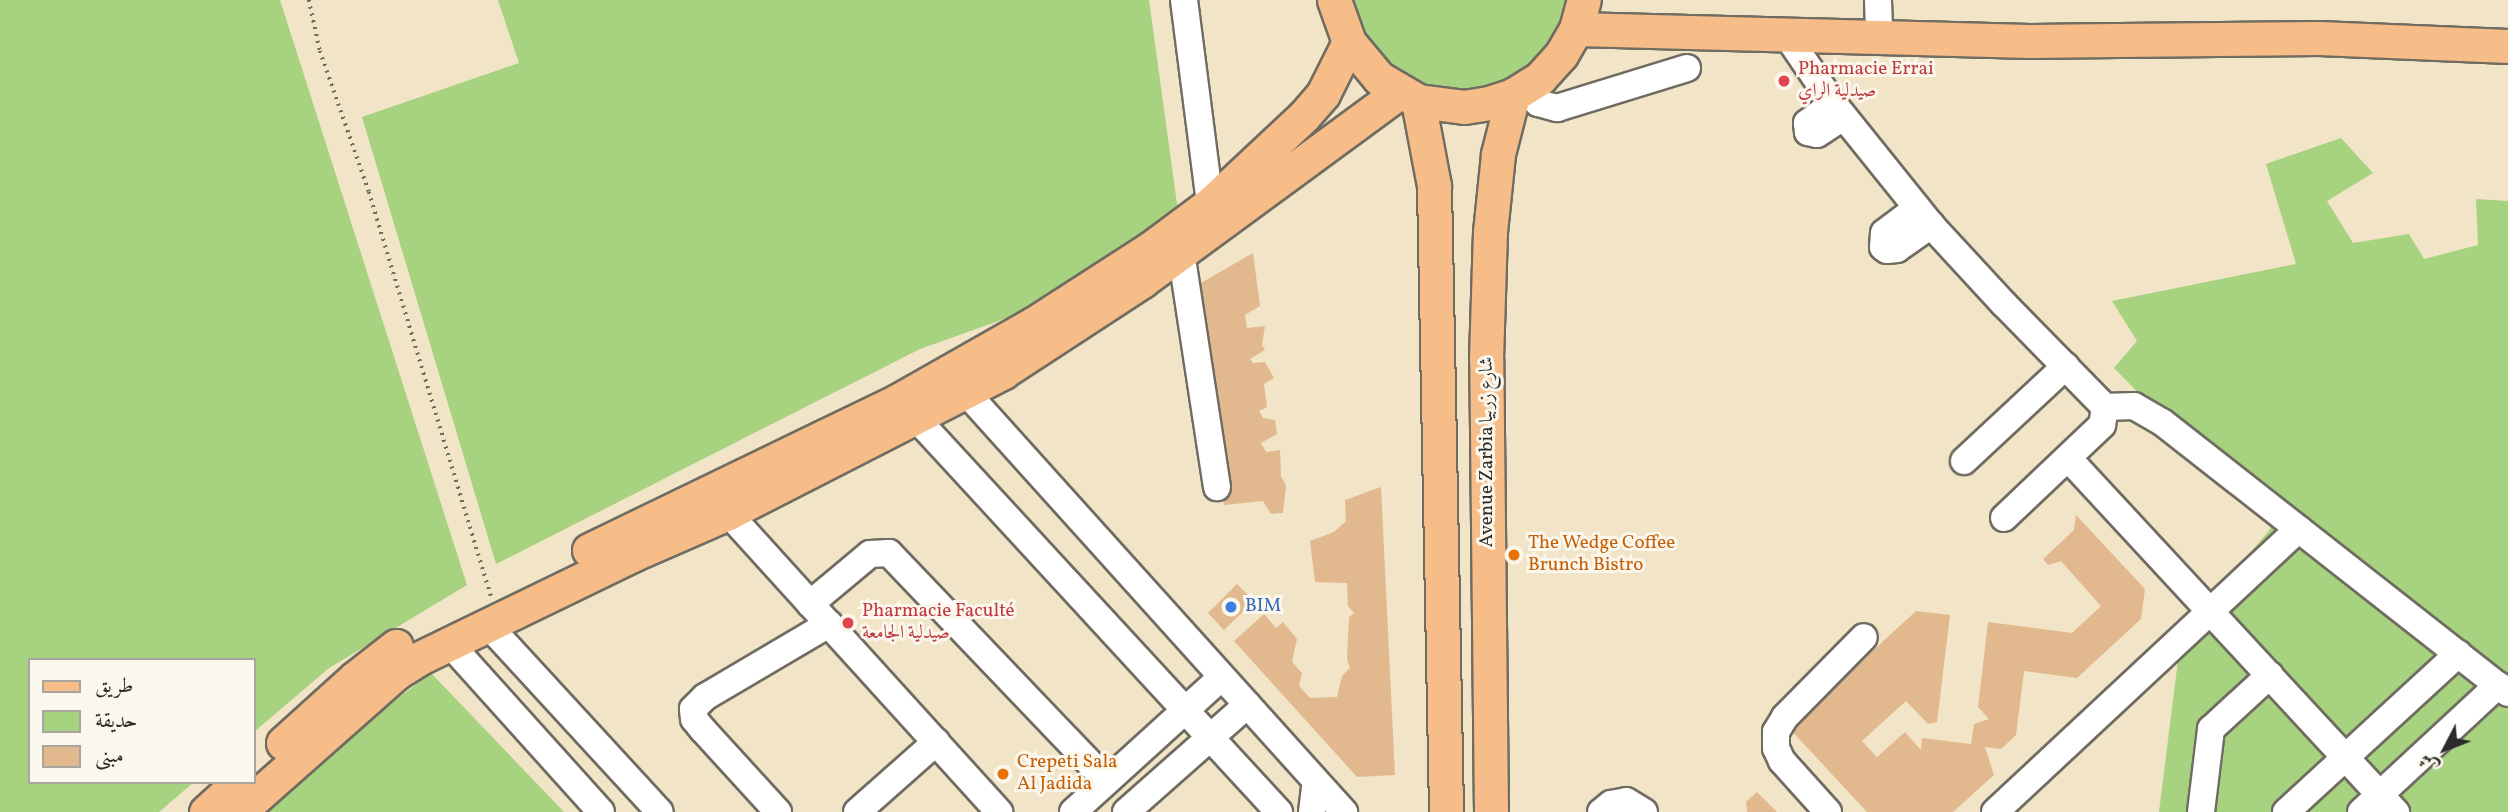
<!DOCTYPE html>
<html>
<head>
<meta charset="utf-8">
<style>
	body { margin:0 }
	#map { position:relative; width:2508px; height:812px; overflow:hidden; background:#f1e4c7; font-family:Vollkorn,Amiri,serif }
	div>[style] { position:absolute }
	.green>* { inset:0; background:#a7d27f }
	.building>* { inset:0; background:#e2b98f }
	.path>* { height:3.5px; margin-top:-1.75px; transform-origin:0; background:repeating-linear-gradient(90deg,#706c62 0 2px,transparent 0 7px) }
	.roads { filter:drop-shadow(2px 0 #706c62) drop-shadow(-2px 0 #706c62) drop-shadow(0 2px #706c62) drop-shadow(0 -2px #706c62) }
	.minor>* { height:26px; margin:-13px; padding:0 13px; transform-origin:13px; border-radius:13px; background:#fff }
	.major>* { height:33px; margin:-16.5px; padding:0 16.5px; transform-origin:16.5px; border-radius:16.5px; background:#f7bd88 }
	.dots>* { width:19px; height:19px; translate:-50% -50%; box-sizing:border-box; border:4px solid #fbf7ec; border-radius:50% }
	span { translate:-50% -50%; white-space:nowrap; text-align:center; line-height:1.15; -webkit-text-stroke:6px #fbf7ec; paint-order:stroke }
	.health-label { font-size:19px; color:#be3a42 }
	.left { translate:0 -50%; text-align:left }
	.street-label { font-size:19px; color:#2b2b2b }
	.food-label { font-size:19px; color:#c56008 }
	.shop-label { font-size:19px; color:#366cbe }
	.legend { position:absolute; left:28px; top:658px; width:228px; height:126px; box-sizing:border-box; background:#fbf7ec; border:2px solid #a8a59f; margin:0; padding:9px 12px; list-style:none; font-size:21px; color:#2b2b2b }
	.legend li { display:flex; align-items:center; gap:14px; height:35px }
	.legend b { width:35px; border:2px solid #a8a59f }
	.north { position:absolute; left:2410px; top:714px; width:70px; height:70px; -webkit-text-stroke:5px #fbf7ec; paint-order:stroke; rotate:228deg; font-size:19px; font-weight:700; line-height:28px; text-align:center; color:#2b2b2b }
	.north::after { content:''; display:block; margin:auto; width:24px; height:32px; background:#2b2b2b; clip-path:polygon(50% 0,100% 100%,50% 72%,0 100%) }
</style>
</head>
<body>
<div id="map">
	<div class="green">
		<i style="clip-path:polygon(0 0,280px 0,467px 585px,329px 668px,254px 732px,254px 660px,30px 660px,30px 782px,194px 782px,159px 812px,0 812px)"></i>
		<i style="clip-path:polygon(498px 0,1149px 0,1184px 255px,920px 349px,496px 564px,362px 117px,519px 63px)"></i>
		<i style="clip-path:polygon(1348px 0,1570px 0,1562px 30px,1540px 61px,1508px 84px,1471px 94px,1433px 92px,1398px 77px,1370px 53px)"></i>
		<i style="clip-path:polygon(2341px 138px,2373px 173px,2327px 201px,2353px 243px,2409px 234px,2424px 259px,2478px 245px,2476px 199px,2508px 201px,2508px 812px,2159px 812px,2181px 636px,2271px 528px,2114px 368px,2137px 341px,2112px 301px,2296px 264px,2266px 164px)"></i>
		<i style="clip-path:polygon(431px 673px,564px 812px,249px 812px)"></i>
	</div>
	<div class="building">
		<i style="clip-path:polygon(1253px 253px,1260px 306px,1245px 315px,1247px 328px,1265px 326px,1262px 345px,1265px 350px,1250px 359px,1253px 363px,1265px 362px,1274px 378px,1264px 384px,1267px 407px,1259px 411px,1263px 418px,1275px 420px,1277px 434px,1261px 443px,1266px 452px,1280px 450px,1281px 476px,1286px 486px,1283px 513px,1271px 514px,1263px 501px,1224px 505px,1194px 287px)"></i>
		<i style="clip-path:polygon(1381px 487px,1395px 775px,1357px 777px,1234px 641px,1264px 614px,1276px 628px,1283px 622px,1297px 639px,1292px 662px,1302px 673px,1299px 686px,1310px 698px,1337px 697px,1342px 676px,1350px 668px,1347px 659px,1349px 617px,1354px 613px,1348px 606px,1347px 583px,1315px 582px,1310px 541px,1334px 532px,1346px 521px,1345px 500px)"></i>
		<i style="clip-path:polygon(2076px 515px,2145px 589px,2141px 619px,2077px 678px,2024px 671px,2016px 735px,2001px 749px,1985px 747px,1994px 775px,1953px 812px,1867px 812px,1789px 728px,1916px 611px,1950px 615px,1937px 722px,1928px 724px,1906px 701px,1862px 741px,1877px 757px,1905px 732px,1921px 750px,1922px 738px,1971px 744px,1974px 724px,1989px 719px,1978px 707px,1988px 622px,2072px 633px,2101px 606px,2061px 561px,2048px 565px,2043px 559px,2074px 530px)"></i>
		<i style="clip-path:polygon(1237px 584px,1254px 601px,1224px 630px,1208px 613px)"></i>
		<i style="clip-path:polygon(1757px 792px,1777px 812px,1747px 812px,1746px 802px)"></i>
	</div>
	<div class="path">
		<i style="left:309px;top:0;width:52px;rotate:77.8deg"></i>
		<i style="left:320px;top:51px;width:149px;rotate:70.8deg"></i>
		<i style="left:369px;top:192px;width:422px;rotate:73.2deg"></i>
	</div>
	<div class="roads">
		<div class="minor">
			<i style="left:1184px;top:0;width:206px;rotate:82.7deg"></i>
			<i style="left:1878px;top:0;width:35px;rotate:88deg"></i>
			<i style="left:1785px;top:33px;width:85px;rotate:55.6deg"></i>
			<i style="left:1833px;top:103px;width:156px;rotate:51.2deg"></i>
			<i style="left:1931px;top:225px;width:108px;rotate:47.3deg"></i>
			<i style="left:2004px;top:304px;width:144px;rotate:45.6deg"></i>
			<i style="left:2105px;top:407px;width:18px;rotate:99deg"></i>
			<i style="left:2102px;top:425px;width:135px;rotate:136.5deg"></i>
			<i style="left:1525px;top:88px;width:20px;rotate:49deg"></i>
			<i style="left:1538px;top:103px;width:20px;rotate:15deg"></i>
			<i style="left:1557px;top:108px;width:136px;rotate:-17.1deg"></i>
			<i style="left:1833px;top:103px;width:33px;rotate:142deg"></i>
			<i style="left:1807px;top:123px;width:9px;rotate:84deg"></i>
			<i style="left:1808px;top:132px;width:9px;rotate:13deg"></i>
			<i style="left:1817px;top:134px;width:31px;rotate:-33deg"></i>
			<i style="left:1917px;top:208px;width:41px;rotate:142.9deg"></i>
			<i style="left:1884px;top:233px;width:14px;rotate:94deg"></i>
			<i style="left:1883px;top:247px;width:5px;rotate:37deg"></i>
			<i style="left:1887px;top:250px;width:10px;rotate:-6deg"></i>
			<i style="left:1897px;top:249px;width:42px;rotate:-35.2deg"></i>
			<i style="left:1181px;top:252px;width:238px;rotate:81.3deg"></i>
			<i style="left:954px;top:379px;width:583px;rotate:47.99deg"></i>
			<i style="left:903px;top:404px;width:555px;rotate:47.34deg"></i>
			<i style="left:2105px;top:407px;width:29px;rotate:-2deg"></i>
			<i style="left:2134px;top:406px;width:32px;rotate:30deg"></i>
			<i style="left:2162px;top:422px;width:439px;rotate:38.1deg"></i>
			<i style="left:2068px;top:458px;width:483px;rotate:47.2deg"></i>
			<i style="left:1964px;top:461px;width:139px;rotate:-43deg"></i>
			<i style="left:728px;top:513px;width:404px;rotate:47.8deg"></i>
			<i style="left:810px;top:604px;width:78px;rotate:-39.8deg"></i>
			<i style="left:870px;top:554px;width:19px;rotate:-3deg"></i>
			<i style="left:889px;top:553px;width:315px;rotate:46.3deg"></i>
			<i style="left:487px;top:624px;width:255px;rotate:47.4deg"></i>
			<i style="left:449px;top:643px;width:227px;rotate:48deg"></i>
			<i style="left:778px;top:812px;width:111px;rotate:-132.4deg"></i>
			<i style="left:703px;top:730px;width:14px;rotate:-129deg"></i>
			<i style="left:694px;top:719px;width:10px;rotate:-96deg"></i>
			<i style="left:693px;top:709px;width:17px;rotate:-45deg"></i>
			<i style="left:705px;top:697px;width:144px;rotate:-30.5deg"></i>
			<i style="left:857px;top:812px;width:106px;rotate:-41.5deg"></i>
			<i style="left:1073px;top:812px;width:201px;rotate:-42.2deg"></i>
			<i style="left:1126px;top:812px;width:162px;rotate:-41.5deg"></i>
			<i style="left:1312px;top:812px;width:31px;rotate:-83deg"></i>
			<i style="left:1601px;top:812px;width:13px;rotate:-39deg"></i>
			<i style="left:1611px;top:804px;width:15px;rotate:-11deg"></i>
			<i style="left:1626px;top:801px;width:21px;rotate:31deg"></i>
			<i style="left:1828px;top:812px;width:69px;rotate:-132deg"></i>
			<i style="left:1782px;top:761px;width:14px;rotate:-115deg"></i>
			<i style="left:1776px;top:748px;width:16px;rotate:-90deg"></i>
			<i style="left:1776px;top:732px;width:17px;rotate:-59deg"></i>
			<i style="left:1785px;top:717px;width:112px;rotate:-45.4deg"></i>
			<i style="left:1995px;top:812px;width:415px;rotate:-43deg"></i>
			<i style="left:2201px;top:812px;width:84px;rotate:-83.1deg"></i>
			<i style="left:2211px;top:729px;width:80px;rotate:-42.5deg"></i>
			<i style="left:2286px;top:812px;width:234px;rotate:-42.6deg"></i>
			<i style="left:2361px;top:812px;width:187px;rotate:-42.8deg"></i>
		</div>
		<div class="major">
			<i style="left:1334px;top:0;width:45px;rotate:70.3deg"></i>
			<i style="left:1349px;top:42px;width:47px;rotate:50.2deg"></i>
			<i style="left:1379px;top:78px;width:45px;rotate:30.5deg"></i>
			<i style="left:1418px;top:101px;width:46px;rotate:7.4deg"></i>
			<i style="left:1464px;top:107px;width:25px;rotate:-9deg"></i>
			<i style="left:1489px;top:103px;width:25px;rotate:-18deg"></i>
			<i style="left:1513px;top:95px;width:32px;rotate:-32deg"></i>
			<i style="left:1540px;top:78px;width:31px;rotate:-48deg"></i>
			<i style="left:1561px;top:55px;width:30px;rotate:-60deg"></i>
			<i style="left:1576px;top:29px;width:30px;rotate:-75deg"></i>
			<i style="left:1576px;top:29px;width:454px;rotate:1.5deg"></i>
			<i style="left:2030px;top:41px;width:289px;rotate:-0.6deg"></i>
			<i style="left:2319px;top:38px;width:189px;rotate:2.4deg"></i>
			<i style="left:1418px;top:101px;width:86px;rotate:79.3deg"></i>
			<i style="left:1434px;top:186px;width:626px;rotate:88.9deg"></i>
			<i style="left:589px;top:550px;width:344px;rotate:-25.8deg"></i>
			<i style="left:899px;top:400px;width:154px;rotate:-29.6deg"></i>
			<i style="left:1033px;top:324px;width:140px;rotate:-32.8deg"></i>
			<i style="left:1151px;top:248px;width:74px;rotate:-36.7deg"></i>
			<i style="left:1210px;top:204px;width:129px;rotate:-43.1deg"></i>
			<i style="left:1304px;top:116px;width:29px;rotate:-49deg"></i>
			<i style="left:1323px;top:94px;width:58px;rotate:-63.4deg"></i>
			<i style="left:283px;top:743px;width:97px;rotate:-42.1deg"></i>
			<i style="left:355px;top:678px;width:52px;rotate:-38deg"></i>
			<i style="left:206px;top:812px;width:45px;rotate:-42.3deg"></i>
			<i style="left:239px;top:812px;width:210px;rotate:-41.5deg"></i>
			<i style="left:396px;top:673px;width:26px;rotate:-32deg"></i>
			<i style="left:418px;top:659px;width:238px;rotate:-25.9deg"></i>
			<i style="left:632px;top:555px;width:105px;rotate:-23.6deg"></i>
			<i style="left:728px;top:513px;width:309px;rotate:-27.1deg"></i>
			<i style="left:1003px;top:372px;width:166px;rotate:-33.2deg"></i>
			<i style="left:1142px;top:281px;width:319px;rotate:-36.3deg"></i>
			<i style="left:1491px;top:812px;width:453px;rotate:-90.6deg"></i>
			<i style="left:1486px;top:359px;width:127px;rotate:-88.2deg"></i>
			<i style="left:1490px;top:232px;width:78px;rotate:-84.1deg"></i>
			<i style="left:1498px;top:154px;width:61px;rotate:-75.7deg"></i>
		</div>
	</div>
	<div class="dots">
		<i style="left:1784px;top:81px;background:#e0444e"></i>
		<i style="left:1514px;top:555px;background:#e8710a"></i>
		<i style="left:1231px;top:607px;background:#3f7fe0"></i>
		<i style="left:848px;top:623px;background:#e0444e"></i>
		<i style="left:1003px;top:774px;background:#e8710a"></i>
	</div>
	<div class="health-label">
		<span class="left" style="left:1798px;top:81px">Pharmacie Errai<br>صيدلية الراي</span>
		<span class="left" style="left:862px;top:623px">Pharmacie Faculté<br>صيدلية الجامعة</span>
	</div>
	<div class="street-label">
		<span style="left:1488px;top:452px;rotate:-90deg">Avenue Zarbia شارع زربيا</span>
	</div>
	<div class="food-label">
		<span class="left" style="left:1528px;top:555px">The Wedge Coffee<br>Brunch Bistro</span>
		<span class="left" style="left:1017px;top:774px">Crepeti Sala<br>Al Jadida</span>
	</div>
	<div class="shop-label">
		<span class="left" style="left:1245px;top:607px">BIM</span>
	</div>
	<ul class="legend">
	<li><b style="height:9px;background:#f7bd88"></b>طريق</li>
	<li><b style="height:19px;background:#a7d27f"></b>حديقة</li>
	<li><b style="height:19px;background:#e2b98f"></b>مبنى</li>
	</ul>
	<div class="north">ش</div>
</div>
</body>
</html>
